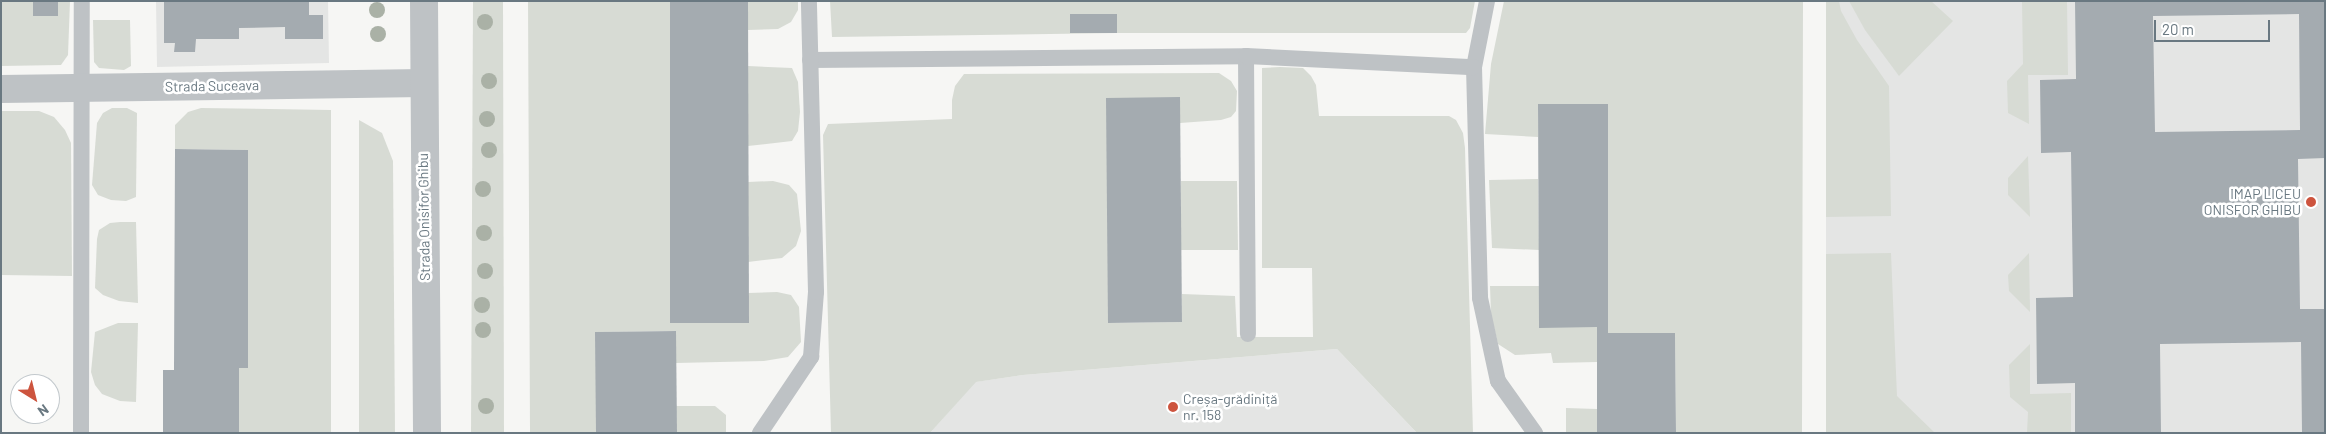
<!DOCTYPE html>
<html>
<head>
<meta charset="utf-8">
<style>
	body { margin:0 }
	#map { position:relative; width:2326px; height:434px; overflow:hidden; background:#f6f6f4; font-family:Barlow,sans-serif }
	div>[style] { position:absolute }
	.built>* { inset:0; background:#e4e5e4 }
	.green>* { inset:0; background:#d7dbd4 }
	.building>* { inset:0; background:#a4abb0 }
	.service>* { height:16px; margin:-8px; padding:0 8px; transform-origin:8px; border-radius:8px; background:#bec2c5 }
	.minor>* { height:28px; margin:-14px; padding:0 14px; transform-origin:14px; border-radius:14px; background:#bec2c5 }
	.tertiary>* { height:28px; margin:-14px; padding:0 14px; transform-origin:14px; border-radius:14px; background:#bec2c5 }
	.trees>* { width:16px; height:16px; margin:-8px; border-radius:50%; background:#aab1a6 }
	.dots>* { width:14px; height:14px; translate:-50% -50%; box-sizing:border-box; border:2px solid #fff; border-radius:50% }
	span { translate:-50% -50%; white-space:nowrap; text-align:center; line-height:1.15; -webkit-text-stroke:5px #fff; paint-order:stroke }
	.street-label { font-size:14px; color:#697881 }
	.poi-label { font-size:14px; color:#697881 }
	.right { translate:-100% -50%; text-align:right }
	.left { translate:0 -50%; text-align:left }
	.frame { position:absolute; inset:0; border:2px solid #697881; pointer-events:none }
	.north { position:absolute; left:10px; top:374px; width:50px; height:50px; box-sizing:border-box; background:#fff; border:1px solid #c3c9cd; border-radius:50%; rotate:144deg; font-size:14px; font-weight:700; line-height:20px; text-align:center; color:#697881 }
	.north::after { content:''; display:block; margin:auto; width:18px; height:22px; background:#cd543e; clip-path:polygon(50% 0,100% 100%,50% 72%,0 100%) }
	.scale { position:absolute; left:2154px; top:20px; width:116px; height:22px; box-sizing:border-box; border:2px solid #697881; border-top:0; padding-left:6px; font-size:15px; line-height:18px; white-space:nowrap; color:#697881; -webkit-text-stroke:4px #fff; paint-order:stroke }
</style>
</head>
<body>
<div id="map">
	<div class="built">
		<i style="clip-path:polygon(156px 1px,328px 1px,329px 63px,157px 67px)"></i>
		<i style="clip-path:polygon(1826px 1px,2325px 1px,2325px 433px,1826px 433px)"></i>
		<i style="clip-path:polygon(1337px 349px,1417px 433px,930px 433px,975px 382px,1023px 375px)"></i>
	</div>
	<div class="green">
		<i style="clip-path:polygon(1px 1px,70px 1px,68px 55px,61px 65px,1px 66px)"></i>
		<i style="clip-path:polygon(473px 1px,503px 1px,504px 433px,471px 433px)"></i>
		<i style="clip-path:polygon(528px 1px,670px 1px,670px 322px,748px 293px,777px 292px,791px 295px,799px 307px,801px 342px,788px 357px,764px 361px,676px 363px,676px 331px,596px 332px,596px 433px,530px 433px)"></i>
		<i style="clip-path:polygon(748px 1px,798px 1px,798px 10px,791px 22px,778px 29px,748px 30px)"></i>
		<i style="clip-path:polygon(830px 1px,1475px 1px,1470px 28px,1466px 33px,1117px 33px,832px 37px)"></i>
		<i style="clip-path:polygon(1504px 1px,1803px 1px,1802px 433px,1676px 433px,1675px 333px,1608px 333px,1608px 104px,1538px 105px,1538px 137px,1485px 134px,1491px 64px)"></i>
		<i style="clip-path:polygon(1826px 1px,1839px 1px,1841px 11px,1857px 40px,1889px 86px,1891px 216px,1826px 217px)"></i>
		<i style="clip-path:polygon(1849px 1px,1931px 1px,1953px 21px,1899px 76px,1865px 30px)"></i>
		<i style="clip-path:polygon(2022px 1px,2067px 1px,2068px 75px,2028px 75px,2029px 124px,2008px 113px,2007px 81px,2023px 64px)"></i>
		<i style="clip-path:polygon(93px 20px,130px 20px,131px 66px,124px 70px,99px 68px,94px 62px)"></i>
		<i style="clip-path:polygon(748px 66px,792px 68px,798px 82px,800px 112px,798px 131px,792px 141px,748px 146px)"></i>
		<i style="clip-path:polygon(1280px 67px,1303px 68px,1311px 76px,1316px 85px,1319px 116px,1449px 116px,1456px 120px,1463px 133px,1465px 148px,1473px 433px,1417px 433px,1337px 349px,1023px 375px,976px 382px,930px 433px,831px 433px,823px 135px,828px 124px,952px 119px,952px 100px,955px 86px,964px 74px,1219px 73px,1231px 81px,1237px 91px,1236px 111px,1231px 117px,1221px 120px,1180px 123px,1180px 97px,1108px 323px,1182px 322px,1182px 294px,1235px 296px,1237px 337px,1313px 337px,1312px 268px,1262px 268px,1262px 68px)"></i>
		<i style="clip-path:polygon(112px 108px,127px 108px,137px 113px,136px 197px,126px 201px,111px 200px,98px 195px,92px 185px,97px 123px,103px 113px)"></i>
		<i style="clip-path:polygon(201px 108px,331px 110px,331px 433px,239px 433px,239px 368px,248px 368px,248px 150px,175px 149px,175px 125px,188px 112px)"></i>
		<i style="clip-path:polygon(1px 111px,39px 111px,54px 117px,65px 130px,71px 143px,72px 276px,1px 275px)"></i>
		<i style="clip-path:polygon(359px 120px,382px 133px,393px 161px,395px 433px,359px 433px)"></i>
		<i style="clip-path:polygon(2028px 156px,2030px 217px,2008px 195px,2008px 178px)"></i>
		<i style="clip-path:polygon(1538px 179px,1539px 250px,1492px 248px,1489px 180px)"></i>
		<i style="clip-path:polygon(773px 181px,789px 185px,797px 194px,801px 231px,796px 246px,782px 258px,748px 262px,748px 182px)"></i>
		<i style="clip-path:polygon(1181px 181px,1237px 181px,1238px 250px,1181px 250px)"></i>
		<i style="clip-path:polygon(120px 222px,136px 222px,138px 303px,119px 301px,103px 295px,95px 288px,97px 239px,99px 230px,110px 223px)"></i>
		<i style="clip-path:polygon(1891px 253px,1897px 396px,1935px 433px,1826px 433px,1826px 254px)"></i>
		<i style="clip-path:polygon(2029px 253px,2030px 312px,2009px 291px,2008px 275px)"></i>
		<i style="clip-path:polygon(1490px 286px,1539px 286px,1539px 327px,1597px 327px,1597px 362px,1553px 363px,1551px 353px,1515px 355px,1498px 344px,1491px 315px)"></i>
		<i style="clip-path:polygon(118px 323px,138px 323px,136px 402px,120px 401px,102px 394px,95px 385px,91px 372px,95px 332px)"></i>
		<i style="clip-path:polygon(2030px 344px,2030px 394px,2071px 393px,2071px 433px,2027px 433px,2028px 412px,2010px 397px,2009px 365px)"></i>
		<i style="clip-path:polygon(676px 406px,715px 406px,726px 415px,726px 433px,677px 433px)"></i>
		<i style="clip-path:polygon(1566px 408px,1597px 409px,1597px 433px,1566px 433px)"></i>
	</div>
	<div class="building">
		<i style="clip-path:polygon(33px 1px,58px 1px,58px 16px,33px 16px)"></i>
		<i style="clip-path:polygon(164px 1px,309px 1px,309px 15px,323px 15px,323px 39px,285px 39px,285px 27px,239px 28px,239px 39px,196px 39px,195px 52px,174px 52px,175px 43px,164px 43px)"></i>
		<i style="clip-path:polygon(670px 1px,748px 1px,749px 323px,670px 323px)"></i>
		<i style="clip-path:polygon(evenodd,2075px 1px,2325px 1px,2325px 158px,2298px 159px,2300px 309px,2325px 309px,2325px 433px,2302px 433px,2301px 342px,2160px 344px,2161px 433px,2075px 433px,2075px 383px,2037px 384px,2036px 298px,2073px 297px,2071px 152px,2041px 153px,2040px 80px,2076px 79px,2075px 1px,2299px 14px,2300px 130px,2155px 132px,2153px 16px,2299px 14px)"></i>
		<i style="clip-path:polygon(1070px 14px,1117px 14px,1117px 33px,1070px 33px)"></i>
		<i style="clip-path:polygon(1180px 97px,1182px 322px,1108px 323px,1106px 98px)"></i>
		<i style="clip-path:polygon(1538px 104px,1608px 104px,1608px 333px,1675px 333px,1676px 433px,1597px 433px,1597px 327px,1539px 328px)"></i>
		<i style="clip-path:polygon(175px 149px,248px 150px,248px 368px,239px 368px,239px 433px,163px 433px,163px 370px,174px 370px)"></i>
		<i style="clip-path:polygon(676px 331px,677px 433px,596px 433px,595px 332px)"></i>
	</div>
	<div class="service">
		<i style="left:1487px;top:1px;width:67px;rotate:101.1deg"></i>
		<i style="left:1474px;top:67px;width:231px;rotate:88.5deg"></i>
		<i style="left:1480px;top:298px;width:85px;rotate:77.8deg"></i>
		<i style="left:1498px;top:381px;width:64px;rotate:54.6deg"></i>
		<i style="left:1246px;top:56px;width:278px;rotate:89.6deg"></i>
		<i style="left:810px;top:60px;width:436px;rotate:-0.5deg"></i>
		<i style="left:1246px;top:56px;width:228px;rotate:2.8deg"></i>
		<i style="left:81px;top:433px;width:432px;rotate:-89.9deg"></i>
		<i style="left:760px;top:433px;width:92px;rotate:-56.1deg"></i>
		<i style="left:811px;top:357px;width:65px;rotate:-85.6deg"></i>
		<i style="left:816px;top:292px;width:291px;rotate:-91.4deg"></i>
	</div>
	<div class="minor">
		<i style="left:1px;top:89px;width:422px;rotate:-0.8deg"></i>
	</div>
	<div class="tertiary">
		<i style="left:424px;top:1px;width:432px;rotate:89.6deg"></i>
	</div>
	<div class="trees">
		<i style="left:377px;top:10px"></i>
		<i style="left:485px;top:22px"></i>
		<i style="left:378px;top:34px"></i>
		<i style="left:489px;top:81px"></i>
		<i style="left:487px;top:119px"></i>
		<i style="left:489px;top:150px"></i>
		<i style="left:483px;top:189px"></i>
		<i style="left:484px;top:233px"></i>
		<i style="left:485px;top:271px"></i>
		<i style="left:482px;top:305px"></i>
		<i style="left:483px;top:330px"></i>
		<i style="left:486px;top:406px"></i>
	</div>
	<div class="dots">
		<i style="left:2311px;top:202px;background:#cd543e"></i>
		<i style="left:1173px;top:407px;background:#cd543e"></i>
	</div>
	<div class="street-label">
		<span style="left:212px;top:86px;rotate:-1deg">Strada Suceava</span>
		<span style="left:424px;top:217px;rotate:-91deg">Strada Onisifor Ghibu</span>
	</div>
	<div class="poi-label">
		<span class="right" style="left:2301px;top:202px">IMAP LICEU<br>ONISFOR GHIBU</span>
		<span class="left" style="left:1183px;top:407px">Creșa-grădiniță<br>nr. 158</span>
	</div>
	<div class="frame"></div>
	<div class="north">N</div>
	<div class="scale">20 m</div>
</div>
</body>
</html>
